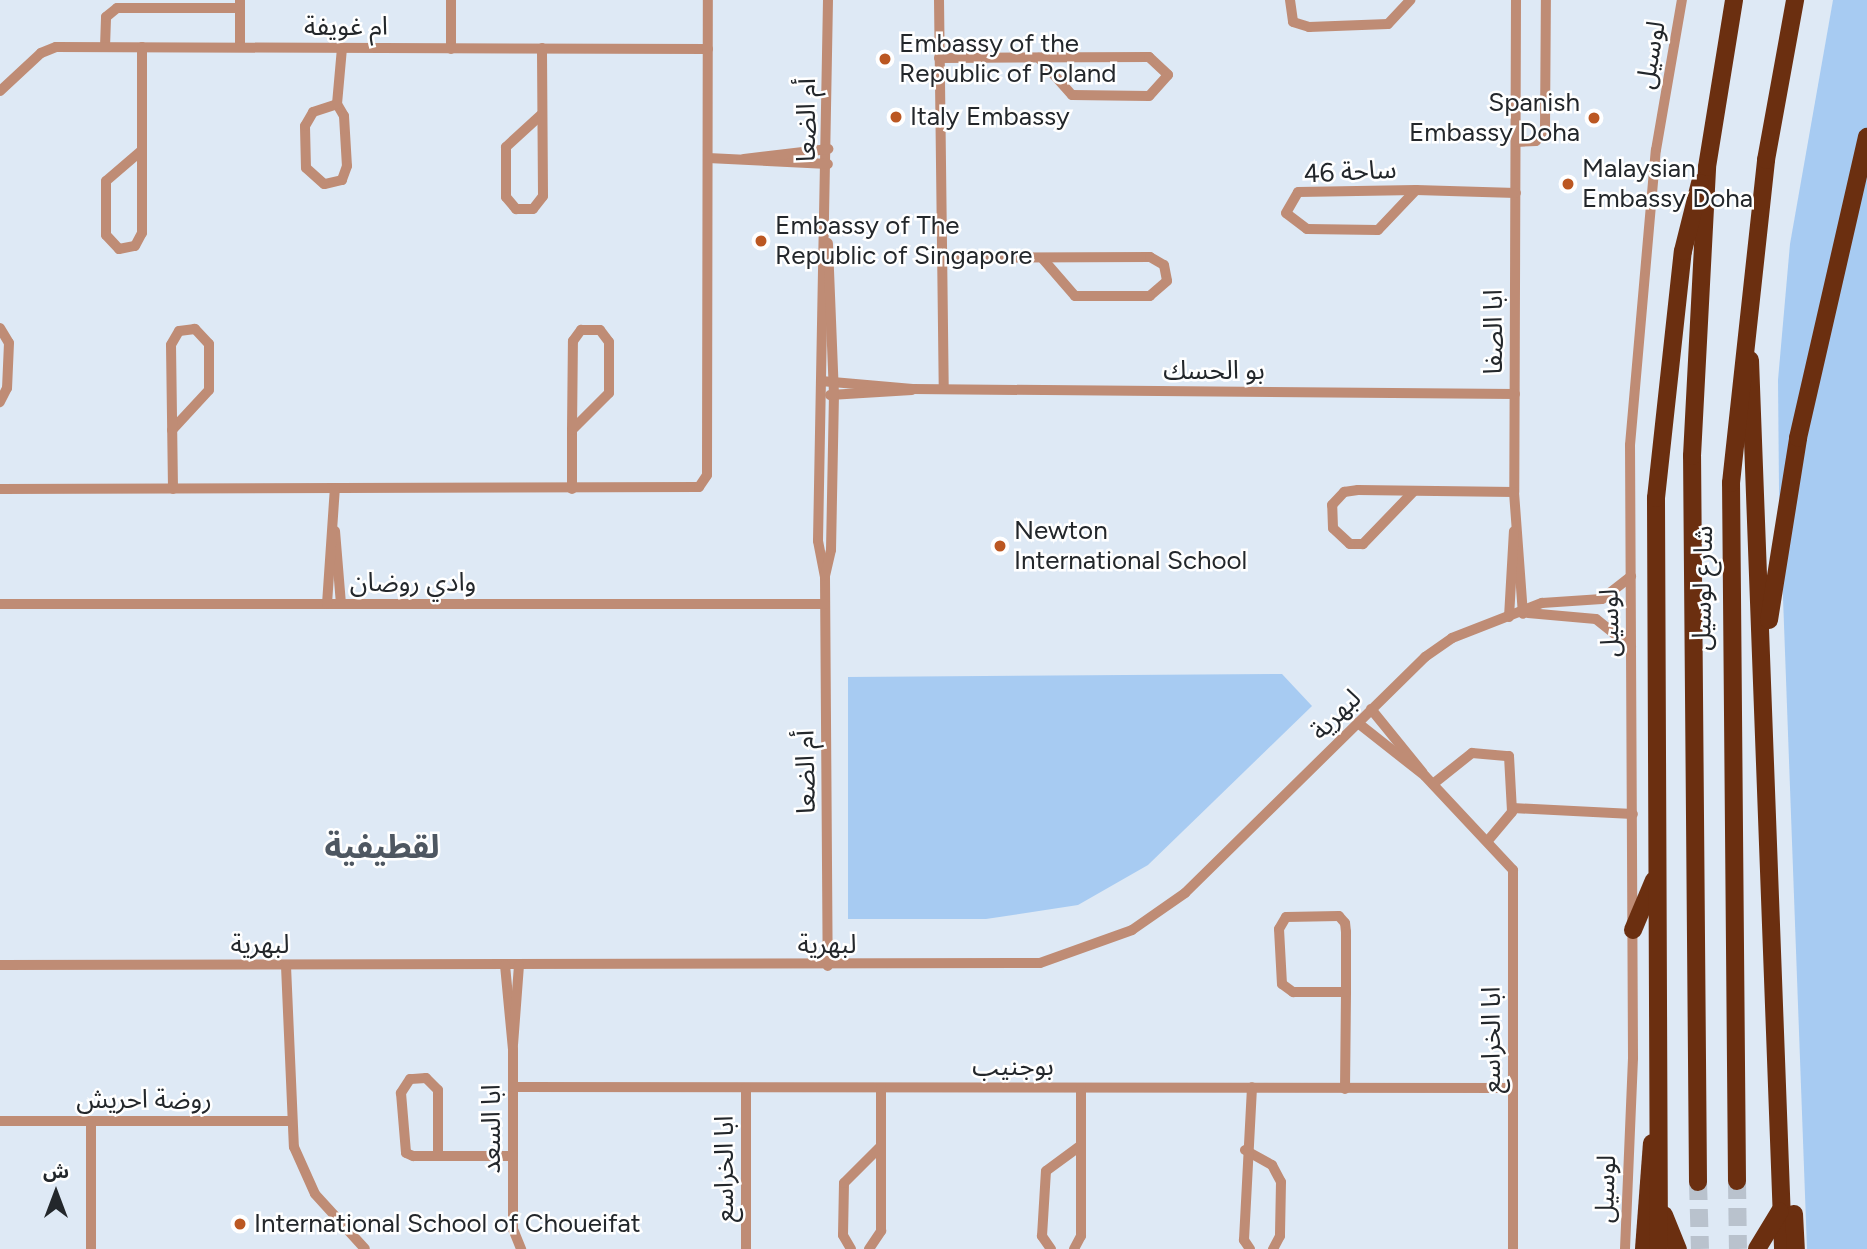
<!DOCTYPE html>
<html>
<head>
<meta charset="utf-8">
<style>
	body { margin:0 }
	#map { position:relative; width:1867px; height:1249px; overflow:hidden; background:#dee9f5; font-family:Figtree,"Noto Sans Arabic",sans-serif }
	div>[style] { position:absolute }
	.green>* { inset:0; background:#a7cbf2 }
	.highway-tunnel>* { height:18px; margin-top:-9px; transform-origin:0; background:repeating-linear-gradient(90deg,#b9c2cd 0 18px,transparent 0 27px) }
	.street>* { height:10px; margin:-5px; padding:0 5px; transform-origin:5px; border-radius:5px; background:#bf8c75 }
	.highway>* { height:18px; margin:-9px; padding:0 9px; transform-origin:9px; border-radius:9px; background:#6b2f10 }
	.dots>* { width:19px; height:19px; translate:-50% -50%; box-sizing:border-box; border:4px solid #fff; border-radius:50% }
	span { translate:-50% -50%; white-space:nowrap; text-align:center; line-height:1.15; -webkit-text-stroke:5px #fff; paint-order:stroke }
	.street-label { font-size:26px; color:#23272b }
	.poi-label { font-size:26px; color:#23272b }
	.left { translate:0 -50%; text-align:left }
	.right { translate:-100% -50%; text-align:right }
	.district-label { font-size:33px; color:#4e5761; font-weight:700 }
	.north { position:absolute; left:21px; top:1158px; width:70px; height:70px; -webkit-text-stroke:5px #fff; paint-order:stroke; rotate:0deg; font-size:19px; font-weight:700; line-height:28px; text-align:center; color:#23272b }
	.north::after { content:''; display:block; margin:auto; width:24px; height:32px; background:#23272b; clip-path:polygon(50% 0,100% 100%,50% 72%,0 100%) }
</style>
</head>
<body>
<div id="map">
	<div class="green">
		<i style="clip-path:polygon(1833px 0,1867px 0,1867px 1249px,1807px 1249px,1779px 489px,1778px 380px,1790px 244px)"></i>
		<i style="clip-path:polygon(1282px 674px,1312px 706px,1148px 865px,1078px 905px,986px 919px,848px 919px,848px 677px)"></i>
	</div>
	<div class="highway-tunnel">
		<i style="left:1737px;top:1181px;width:68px;rotate:89.2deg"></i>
		<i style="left:1698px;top:1182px;width:67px;rotate:88.3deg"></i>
	</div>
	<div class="street">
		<i style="left:240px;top:0;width:47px;rotate:90deg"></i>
		<i style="left:451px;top:0;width:49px;rotate:90deg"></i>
		<i style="left:828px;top:0;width:541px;rotate:91.06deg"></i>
		<i style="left:818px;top:541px;width:37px;rotate:79deg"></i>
		<i style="left:825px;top:577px;width:389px;rotate:89.6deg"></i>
		<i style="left:939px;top:0;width:389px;rotate:89.3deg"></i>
		<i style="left:1290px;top:0;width:22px;rotate:82deg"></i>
		<i style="left:1293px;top:22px;width:17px;rotate:17deg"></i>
		<i style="left:1309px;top:27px;width:79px;rotate:-2.2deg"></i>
		<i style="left:1388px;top:24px;width:33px;rotate:-47deg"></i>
		<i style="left:1516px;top:0;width:492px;rotate:90.2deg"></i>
		<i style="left:1514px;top:492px;width:122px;rotate:85.8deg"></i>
		<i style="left:105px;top:47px;width:30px;rotate:-88deg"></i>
		<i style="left:106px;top:17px;width:14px;rotate:-39deg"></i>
		<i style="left:117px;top:8px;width:123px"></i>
		<i style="left:939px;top:58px;width:210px;rotate:-0.3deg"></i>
		<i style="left:1149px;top:57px;width:26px;rotate:43deg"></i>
		<i style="left:1168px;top:75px;width:28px;rotate:132deg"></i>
		<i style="left:1149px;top:96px;width:77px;rotate:-179.3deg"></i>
		<i style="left:1072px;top:95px;width:50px;rotate:-131.7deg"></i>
		<i style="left:0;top:91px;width:56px;rotate:-42.8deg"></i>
		<i style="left:41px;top:53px;width:16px;rotate:-22deg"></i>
		<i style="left:56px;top:47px;width:652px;rotate:0.18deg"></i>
		<i style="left:337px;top:104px;width:14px;rotate:60deg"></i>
		<i style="left:344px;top:116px;width:50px;rotate:86.6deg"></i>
		<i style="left:347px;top:166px;width:15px;rotate:110deg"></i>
		<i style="left:342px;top:180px;width:18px;rotate:167deg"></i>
		<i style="left:324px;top:184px;width:24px;rotate:-138deg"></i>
		<i style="left:306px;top:168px;width:42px;rotate:-91.4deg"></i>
		<i style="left:305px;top:126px;width:16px;rotate:-60deg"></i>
		<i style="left:313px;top:112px;width:25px;rotate:-18deg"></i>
		<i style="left:337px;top:104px;width:56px;rotate:-84.9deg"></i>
		<i style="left:542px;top:114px;width:49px;rotate:137.5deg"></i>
		<i style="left:506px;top:147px;width:50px;rotate:90deg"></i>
		<i style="left:506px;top:197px;width:16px;rotate:50deg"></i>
		<i style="left:516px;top:209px;width:17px"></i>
		<i style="left:533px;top:209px;width:16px;rotate:-52deg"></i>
		<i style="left:543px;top:196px;width:148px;rotate:-90.4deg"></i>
		<i style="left:1516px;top:142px;width:20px;rotate:-3deg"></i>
		<i style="left:1536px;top:141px;width:16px;rotate:-55deg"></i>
		<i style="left:1545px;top:128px;width:128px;rotate:-89.6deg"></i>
		<i style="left:141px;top:151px;width:46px;rotate:139.4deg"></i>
		<i style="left:106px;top:181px;width:54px;rotate:90deg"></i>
		<i style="left:106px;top:235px;width:19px;rotate:47deg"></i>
		<i style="left:119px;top:249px;width:16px;rotate:-11deg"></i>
		<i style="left:135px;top:246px;width:15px;rotate:-62deg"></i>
		<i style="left:142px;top:233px;width:186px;rotate:-90deg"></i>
		<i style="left:708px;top:158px;width:120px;rotate:2.9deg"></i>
		<i style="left:744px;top:159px;width:85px;rotate:-6.8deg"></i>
		<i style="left:1416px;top:190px;width:55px;rotate:133.5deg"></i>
		<i style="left:1378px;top:230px;width:71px;rotate:-179.2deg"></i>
		<i style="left:1307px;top:229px;width:26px;rotate:-143deg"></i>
		<i style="left:1286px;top:213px;width:24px;rotate:-60deg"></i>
		<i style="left:1298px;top:192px;width:118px;rotate:-1deg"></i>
		<i style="left:1416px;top:190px;width:100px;rotate:1.7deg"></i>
		<i style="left:939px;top:258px;width:211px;rotate:-0.3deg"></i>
		<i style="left:1150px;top:257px;width:16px;rotate:30deg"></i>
		<i style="left:1164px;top:265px;width:16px;rotate:79deg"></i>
		<i style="left:1167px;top:281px;width:23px;rotate:139deg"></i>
		<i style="left:1150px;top:296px;width:75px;rotate:180deg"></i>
		<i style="left:1075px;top:296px;width:49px;rotate:-130.9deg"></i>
		<i style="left:0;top:328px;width:17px;rotate:59deg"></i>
		<i style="left:9px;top:343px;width:45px;rotate:92.5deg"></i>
		<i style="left:7px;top:388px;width:16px;rotate:117deg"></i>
		<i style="left:821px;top:381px;width:92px;rotate:5deg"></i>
		<i style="left:913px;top:389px;width:602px;rotate:0.48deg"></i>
		<i style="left:830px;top:395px;width:82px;rotate:-3.5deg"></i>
		<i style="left:172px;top:430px;width:54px;rotate:-47.2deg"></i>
		<i style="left:209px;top:390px;width:46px;rotate:-90deg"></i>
		<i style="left:209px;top:344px;width:21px;rotate:-133deg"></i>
		<i style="left:195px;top:329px;width:16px;rotate:173deg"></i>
		<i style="left:179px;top:331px;width:16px;rotate:120deg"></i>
		<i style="left:171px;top:345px;width:144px;rotate:89.2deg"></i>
		<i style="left:0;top:489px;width:699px;rotate:-0.16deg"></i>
		<i style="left:699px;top:487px;width:14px;rotate:-56deg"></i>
		<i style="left:707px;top:475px;width:475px;rotate:-89.9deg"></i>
		<i style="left:572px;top:489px;width:59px;rotate:-90deg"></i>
		<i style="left:572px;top:430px;width:89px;rotate:-89.4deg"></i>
		<i style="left:573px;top:341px;width:14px;rotate:-54deg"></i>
		<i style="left:581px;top:330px;width:19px"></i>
		<i style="left:600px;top:330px;width:15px;rotate:53deg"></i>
		<i style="left:609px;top:342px;width:51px;rotate:90deg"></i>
		<i style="left:609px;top:393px;width:52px;rotate:135deg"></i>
		<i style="left:1414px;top:491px;width:74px;rotate:133.9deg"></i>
		<i style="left:1363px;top:544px;width:13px;rotate:180deg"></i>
		<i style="left:1350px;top:544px;width:23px;rotate:-137deg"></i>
		<i style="left:1333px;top:528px;width:23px;rotate:-92deg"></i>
		<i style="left:1332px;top:505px;width:18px;rotate:-47deg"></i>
		<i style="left:1344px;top:492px;width:14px;rotate:-8deg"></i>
		<i style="left:1358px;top:490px;width:156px;rotate:0.7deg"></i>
		<i style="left:335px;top:531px;width:73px;rotate:85.3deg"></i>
		<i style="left:825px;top:576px;width:27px;rotate:-77deg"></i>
		<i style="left:831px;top:550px;width:155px;rotate:-88.9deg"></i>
		<i style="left:834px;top:395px;width:152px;rotate:-92.3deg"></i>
		<i style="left:0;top:604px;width:825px"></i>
		<i style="left:327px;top:604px;width:116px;rotate:-86.1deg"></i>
		<i style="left:1528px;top:613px;width:68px;rotate:5deg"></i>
		<i style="left:1596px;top:619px;width:45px;rotate:38.7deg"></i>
		<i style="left:1509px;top:617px;width:86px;rotate:-86.7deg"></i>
		<i style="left:1371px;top:709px;width:82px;rotate:50.9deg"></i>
		<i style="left:1358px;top:723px;width:85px;rotate:38.3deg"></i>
		<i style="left:1425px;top:776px;width:129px;rotate:46.9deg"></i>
		<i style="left:1513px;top:870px;width:379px;rotate:90deg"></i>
		<i style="left:1433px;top:784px;width:50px;rotate:-38.5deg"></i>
		<i style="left:1472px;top:753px;width:37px;rotate:5deg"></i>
		<i style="left:1509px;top:756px;width:56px;rotate:86.9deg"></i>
		<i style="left:1512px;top:812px;width:35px;rotate:130deg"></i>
		<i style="left:1513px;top:808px;width:120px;rotate:2.9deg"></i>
		<i style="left:0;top:965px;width:1040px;rotate:-0.11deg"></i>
		<i style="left:1040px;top:963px;width:98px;rotate:-19.7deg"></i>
		<i style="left:1132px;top:930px;width:65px;rotate:-34.9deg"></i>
		<i style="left:1185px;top:893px;width:337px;rotate:-44.5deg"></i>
		<i style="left:1425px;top:657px;width:33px;rotate:-35deg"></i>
		<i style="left:1452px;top:638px;width:97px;rotate:-21.3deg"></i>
		<i style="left:1542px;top:603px;width:60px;rotate:-3.8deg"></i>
		<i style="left:1602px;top:599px;width:37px;rotate:-38deg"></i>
		<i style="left:505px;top:965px;width:84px;rotate:84.6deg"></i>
		<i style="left:513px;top:1049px;width:180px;rotate:90deg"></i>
		<i style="left:513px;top:1229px;width:22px;rotate:68deg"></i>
		<i style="left:286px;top:966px;width:181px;rotate:87.5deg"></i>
		<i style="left:294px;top:1147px;width:51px;rotate:65.9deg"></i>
		<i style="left:315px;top:1194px;width:74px;rotate:47.7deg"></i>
		<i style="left:513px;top:1045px;width:80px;rotate:-85.7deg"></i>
		<i style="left:513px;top:1087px;width:1000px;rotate:0.06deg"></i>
		<i style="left:746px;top:1088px;width:161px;rotate:90deg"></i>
		<i style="left:1345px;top:1089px;width:97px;rotate:-89.4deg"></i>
		<i style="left:1346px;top:992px;width:60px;rotate:-90deg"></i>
		<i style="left:1346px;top:932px;width:9px;rotate:-96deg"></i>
		<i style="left:1345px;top:923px;width:9px;rotate:-131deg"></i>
		<i style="left:1339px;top:916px;width:53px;rotate:178.9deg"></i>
		<i style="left:1286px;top:917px;width:14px;rotate:120deg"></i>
		<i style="left:1279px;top:929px;width:55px;rotate:86.9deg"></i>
		<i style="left:1282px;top:984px;width:14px;rotate:36deg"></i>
		<i style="left:1293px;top:992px;width:53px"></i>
		<i style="left:0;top:1121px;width:288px"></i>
		<i style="left:1245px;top:1150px;width:31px;rotate:29deg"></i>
		<i style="left:1272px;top:1165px;width:19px;rotate:62deg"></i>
		<i style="left:1281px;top:1182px;width:54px;rotate:91.1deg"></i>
		<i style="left:1280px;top:1236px;width:15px;rotate:118deg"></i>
		<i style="left:438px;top:1155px;width:65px;rotate:-90deg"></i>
		<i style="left:438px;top:1090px;width:17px;rotate:-135deg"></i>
		<i style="left:426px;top:1078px;width:16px;rotate:176deg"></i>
		<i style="left:410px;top:1079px;width:17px;rotate:123deg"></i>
		<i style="left:401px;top:1093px;width:60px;rotate:85.2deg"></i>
		<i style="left:406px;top:1153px;width:8px;rotate:23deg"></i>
		<i style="left:413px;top:1156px;width:100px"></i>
		<i style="left:91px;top:1249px;width:127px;rotate:-90deg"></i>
		<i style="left:851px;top:1249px;width:16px;rotate:-120deg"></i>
		<i style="left:843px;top:1235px;width:52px;rotate:-88.9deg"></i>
		<i style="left:844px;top:1183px;width:52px;rotate:-45deg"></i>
		<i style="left:869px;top:1249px;width:22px;rotate:-56deg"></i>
		<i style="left:881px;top:1231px;width:143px;rotate:-90deg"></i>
		<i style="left:1051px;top:1249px;width:16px;rotate:-125deg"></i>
		<i style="left:1042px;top:1236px;width:65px;rotate:-86.5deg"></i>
		<i style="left:1046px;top:1171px;width:42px;rotate:-36.3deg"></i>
		<i style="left:1074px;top:1249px;width:15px;rotate:-62deg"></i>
		<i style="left:1081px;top:1236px;width:148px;rotate:-90deg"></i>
		<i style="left:1250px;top:1249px;width:11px;rotate:-124deg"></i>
		<i style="left:1244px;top:1240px;width:153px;rotate:-87deg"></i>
		<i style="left:1625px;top:1249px;width:191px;rotate:-87.6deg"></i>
		<i style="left:1633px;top:1058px;width:613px;rotate:-90.28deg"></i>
		<i style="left:1630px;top:445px;width:296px;rotate:-85deg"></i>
		<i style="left:1656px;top:150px;width:152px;rotate:-80.2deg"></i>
	</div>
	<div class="highway">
		<i style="left:1750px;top:360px;width:890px;rotate:87.87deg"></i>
		<i style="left:1769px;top:620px;width:184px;rotate:-80.9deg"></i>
		<i style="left:1798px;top:438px;width:309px;rotate:-77.1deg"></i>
		<i style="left:1633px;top:930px;width:54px;rotate:-67.2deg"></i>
		<i style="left:1737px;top:1181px;width:698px;rotate:-90.49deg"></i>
		<i style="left:1731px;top:483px;width:325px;rotate:-83.8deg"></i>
		<i style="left:1766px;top:160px;width:163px;rotate:-79.7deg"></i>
		<i style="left:1698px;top:1182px;width:726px;rotate:-90.47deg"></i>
		<i style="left:1692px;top:456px;width:289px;rotate:-87deg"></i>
		<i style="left:1707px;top:167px;width:169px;rotate:-80.8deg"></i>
		<i style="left:1794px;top:1214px;width:35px;rotate:87deg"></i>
		<i style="left:1664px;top:1215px;width:37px;rotate:68deg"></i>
		<i style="left:1644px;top:1249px;width:106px;rotate:-85.7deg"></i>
		<i style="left:1659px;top:1249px;width:751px;rotate:-90.23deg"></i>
		<i style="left:1656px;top:498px;width:248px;rotate:-83.8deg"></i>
		<i style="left:1683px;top:251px;width:70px;rotate:-76deg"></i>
		<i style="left:1757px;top:1249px;width:44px;rotate:-58.8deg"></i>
	</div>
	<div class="dots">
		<i style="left:885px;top:59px;background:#bb5722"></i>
		<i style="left:896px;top:117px;background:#bb5722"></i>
		<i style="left:1594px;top:118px;background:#bb5722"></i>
		<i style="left:1568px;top:184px;background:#bb5722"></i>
		<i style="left:761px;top:241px;background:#bb5722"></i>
		<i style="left:1000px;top:546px;background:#bb5722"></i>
		<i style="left:240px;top:1224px;background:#bb5722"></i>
	</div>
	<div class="street-label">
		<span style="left:346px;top:27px">ام غويفة</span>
		<span style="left:1651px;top:55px;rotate:-80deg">لوسيل</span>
		<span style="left:807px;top:120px;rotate:-90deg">أم الضعا</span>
		<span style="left:1350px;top:172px;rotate:-3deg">ساحة 46</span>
		<span style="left:1494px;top:332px;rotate:-90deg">ابا الصفا</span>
		<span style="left:1214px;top:371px">بو الحسك</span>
		<span style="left:413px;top:583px">وادي روضان</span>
		<span style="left:1703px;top:588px;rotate:-89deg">شارع لوسيل</span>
		<span style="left:1610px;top:623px;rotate:-91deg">لوسيل</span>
		<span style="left:1336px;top:715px;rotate:-45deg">لبهرية</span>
		<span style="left:806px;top:772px;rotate:-91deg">أم الضعا</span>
		<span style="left:260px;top:945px">لبهرية</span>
		<span style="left:827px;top:945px">لبهرية</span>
		<span style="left:1492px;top:1040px;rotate:-90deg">ابا الخراسع</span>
		<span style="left:1013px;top:1067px">بوجنيب</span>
		<span style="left:144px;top:1100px">روضة احريش</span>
		<span style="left:492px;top:1129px;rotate:-90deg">ابا السعد</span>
		<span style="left:725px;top:1169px;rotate:-90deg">ابا الخراسع</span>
		<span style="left:1606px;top:1189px;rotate:-88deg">لوسيل</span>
	</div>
	<div class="poi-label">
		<span class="left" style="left:899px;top:59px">Embassy of the<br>Republic of Poland</span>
		<span class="right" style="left:1580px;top:118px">Spanish<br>Embassy Doha</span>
		<span class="left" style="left:910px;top:117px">Italy Embassy</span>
		<span class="left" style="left:1582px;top:184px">Malaysian<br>Embassy Doha</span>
		<span class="left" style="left:775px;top:241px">Embassy of The<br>Republic of Singapore</span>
		<span class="left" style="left:1014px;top:546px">Newton<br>International School</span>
		<span class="left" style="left:254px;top:1224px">International School of Choueifat</span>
	</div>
	<div class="district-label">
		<span style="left:382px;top:847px">لقطيفية</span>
	</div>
	<div class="north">ش</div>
</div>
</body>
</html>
